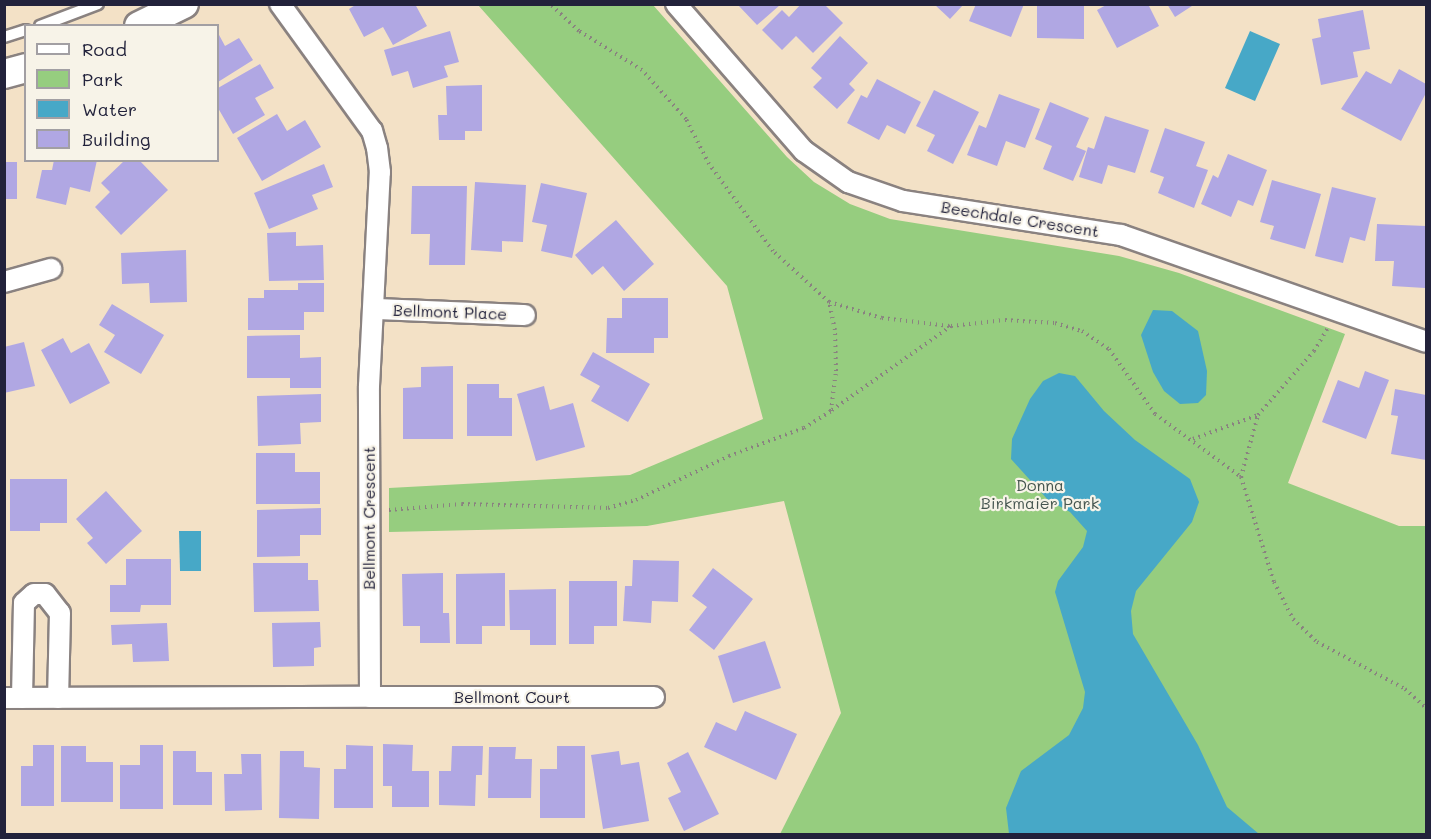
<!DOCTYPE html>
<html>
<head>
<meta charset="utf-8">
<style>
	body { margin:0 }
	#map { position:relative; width:1431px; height:839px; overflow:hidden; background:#f3e1c6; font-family:Mali,sans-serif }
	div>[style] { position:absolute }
	.green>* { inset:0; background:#96cd7f }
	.water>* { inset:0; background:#47a8c7 }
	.building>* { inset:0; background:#b0a7e3 }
	.path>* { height:4px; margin-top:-2px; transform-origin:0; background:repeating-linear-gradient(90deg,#8a8280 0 1.5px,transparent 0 6px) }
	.roads { filter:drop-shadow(2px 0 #8a8280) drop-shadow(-2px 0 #8a8280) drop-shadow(0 2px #8a8280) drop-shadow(0 -2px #8a8280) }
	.lane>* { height:10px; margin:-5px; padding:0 5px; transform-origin:5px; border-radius:5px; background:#fff }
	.street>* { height:20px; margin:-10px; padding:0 10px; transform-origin:10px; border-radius:10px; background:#fff }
	.secondary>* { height:28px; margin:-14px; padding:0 14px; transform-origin:14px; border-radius:14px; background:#fff }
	span { translate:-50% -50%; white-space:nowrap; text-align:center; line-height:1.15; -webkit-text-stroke:4.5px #f7f3e8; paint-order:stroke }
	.street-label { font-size:16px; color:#22223b }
	.park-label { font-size:16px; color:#45554f }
	.frame { position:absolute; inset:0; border:6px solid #22223b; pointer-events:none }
	.legend { position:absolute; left:24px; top:24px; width:195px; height:138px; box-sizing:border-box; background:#f7f3e8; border:2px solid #a29fa3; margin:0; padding:8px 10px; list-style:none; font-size:18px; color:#22223b }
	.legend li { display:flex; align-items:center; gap:12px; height:30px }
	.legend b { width:30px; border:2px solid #a29fa3 }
</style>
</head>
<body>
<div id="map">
	<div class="green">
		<i style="clip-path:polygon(478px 5px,653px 5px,787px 157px,814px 182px,850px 204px,890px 219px,1119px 256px,1179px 273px,1345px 334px,1288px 483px,1399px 526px,1426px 526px,1426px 834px,780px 834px,841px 713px,784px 501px,647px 526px,389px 532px,389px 488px,630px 475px,763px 419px,727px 286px)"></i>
	</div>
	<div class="water">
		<i style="clip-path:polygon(1250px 31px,1280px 44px,1255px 101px,1225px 88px)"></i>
		<i style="clip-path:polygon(1153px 310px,1172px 311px,1198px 331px,1207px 371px,1206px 395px,1198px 403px,1180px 404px,1164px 391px,1153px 372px,1141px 335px)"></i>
		<i style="clip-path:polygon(1059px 373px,1075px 376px,1104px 411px,1135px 440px,1190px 479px,1199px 502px,1192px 522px,1136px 591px,1131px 611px,1133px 634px,1198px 745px,1227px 807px,1259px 834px,1009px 834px,1006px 808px,1021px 771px,1069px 735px,1083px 708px,1085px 692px,1055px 592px,1058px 581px,1083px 547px,1087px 531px,1070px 512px,1048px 500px,1011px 459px,1012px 439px,1030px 399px,1043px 381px)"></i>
		<i style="clip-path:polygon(179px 531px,201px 531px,201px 571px,180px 571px)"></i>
	</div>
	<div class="building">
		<i style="clip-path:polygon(357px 4px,415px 4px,427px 26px,393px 45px,383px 27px,364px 37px,349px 9px)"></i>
		<i style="clip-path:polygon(801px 4px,824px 4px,843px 23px,813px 53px,796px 36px,782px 50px,762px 30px,782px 10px,789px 17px)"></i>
		<i style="clip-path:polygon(934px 4px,964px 4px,950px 19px)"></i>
		<i style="clip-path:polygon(976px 4px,1024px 4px,1011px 37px,969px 21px)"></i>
		<i style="clip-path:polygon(1037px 4px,1084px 4px,1084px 39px,1037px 38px)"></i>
		<i style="clip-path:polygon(1108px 4px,1148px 4px,1159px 26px,1117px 48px,1097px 10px)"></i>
		<i style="clip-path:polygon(1167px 4px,1195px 4px,1175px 17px)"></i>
		<i style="clip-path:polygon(738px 5px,780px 5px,757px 25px)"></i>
		<i style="clip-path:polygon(1363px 10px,1370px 49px,1353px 52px,1358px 77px,1321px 85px,1312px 39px,1321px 37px,1318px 19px)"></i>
		<i style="clip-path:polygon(450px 31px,459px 62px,444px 66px,448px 77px,413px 88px,408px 71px,392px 76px,384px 50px)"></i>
		<i style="clip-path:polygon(218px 33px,225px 46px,239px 38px,253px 60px,218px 82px)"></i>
		<i style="clip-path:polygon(840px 36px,868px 63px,849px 84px,855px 90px,837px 109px,813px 87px,822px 78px,811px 68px)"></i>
		<i style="clip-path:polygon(260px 64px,274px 88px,255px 98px,265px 115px,233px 134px,218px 108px,218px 88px)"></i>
		<i style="clip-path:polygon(1399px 69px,1426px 84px,1426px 93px,1401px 141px,1341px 109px,1366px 71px,1391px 84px)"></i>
		<i style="clip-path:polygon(877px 79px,921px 102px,905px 134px,887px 125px,879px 140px,847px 123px,861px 95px,867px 98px)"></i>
		<i style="clip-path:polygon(482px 85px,482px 131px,465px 131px,465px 140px,439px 140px,438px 115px,447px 115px,446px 86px)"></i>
		<i style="clip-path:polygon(934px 90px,979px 112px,953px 164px,927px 151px,935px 135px,916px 126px)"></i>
		<i style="clip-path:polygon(999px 94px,1040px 109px,1025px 148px,1006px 141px,997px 166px,967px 155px,979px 125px,986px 128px)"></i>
		<i style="clip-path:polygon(1050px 102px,1089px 118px,1076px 147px,1086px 151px,1073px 181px,1043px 169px,1052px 146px,1035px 139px)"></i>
		<i style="clip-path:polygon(277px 114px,287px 131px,305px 120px,321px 147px,262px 181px,237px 138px)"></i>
		<i style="clip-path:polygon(1105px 116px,1149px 130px,1135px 173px,1108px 165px,1102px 184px,1079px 177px,1088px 147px,1094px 149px)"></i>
		<i style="clip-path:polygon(1165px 128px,1205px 142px,1196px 166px,1208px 170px,1194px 208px,1158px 193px,1164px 177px,1150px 172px)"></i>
		<i style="clip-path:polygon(1228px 154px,1267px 170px,1253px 206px,1238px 200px,1231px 217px,1201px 204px,1213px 175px,1218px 178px)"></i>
		<i style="clip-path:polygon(54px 160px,97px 160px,90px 192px,70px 187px,66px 205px,36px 198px,42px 170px,52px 170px)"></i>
		<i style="clip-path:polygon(125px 160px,139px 160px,168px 190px,121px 235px,95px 207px,110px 192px,101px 183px)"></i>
		<i style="clip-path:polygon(4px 162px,17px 162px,17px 199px,4px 199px)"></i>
		<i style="clip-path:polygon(324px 164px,333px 187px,312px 195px,318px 209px,269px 229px,254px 193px)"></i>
		<i style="clip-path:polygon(1272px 180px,1321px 194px,1305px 249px,1270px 239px,1274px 226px,1260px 222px)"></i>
		<i style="clip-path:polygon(475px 182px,526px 185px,523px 242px,502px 241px,502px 252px,471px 250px)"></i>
		<i style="clip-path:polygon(541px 183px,587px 193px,572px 258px,541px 251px,547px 225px,532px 222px)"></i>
		<i style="clip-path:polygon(412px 186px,467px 186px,465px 265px,429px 265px,430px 234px,411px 234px)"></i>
		<i style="clip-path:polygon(1332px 187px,1376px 198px,1365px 241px,1350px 237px,1343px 263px,1315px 256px)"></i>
		<i style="clip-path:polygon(616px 220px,654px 264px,624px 291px,603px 266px,592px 275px,575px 255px)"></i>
		<i style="clip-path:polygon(1377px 224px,1426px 226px,1425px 288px,1392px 286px,1394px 261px,1375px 261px)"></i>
		<i style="clip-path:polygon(296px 232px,296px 246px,323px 245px,324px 280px,269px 281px,267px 233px)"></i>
		<i style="clip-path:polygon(186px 250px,187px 302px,150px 303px,149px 283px,122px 284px,121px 253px)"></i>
		<i style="clip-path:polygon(298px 283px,324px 283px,324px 312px,304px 312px,304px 330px,248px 330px,248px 298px,264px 298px,264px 290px,298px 290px)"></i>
		<i style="clip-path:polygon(622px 298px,668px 298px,668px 338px,654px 338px,654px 353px,606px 353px,607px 318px,622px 318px)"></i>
		<i style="clip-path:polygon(112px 304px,164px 335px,141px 374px,104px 352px,115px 335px,99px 325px)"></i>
		<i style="clip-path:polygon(300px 335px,300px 358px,321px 357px,321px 388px,290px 388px,290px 378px,247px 378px,247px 336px)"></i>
		<i style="clip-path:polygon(63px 338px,71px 353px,89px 343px,110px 383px,70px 404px,41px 350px)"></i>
		<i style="clip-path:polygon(24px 342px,35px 386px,4px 393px,4px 347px)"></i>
		<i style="clip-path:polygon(593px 352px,650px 384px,628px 422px,591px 401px,600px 386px,580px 375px)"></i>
		<i style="clip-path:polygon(453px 366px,453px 439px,403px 439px,403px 388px,421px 387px,421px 367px)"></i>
		<i style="clip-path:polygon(1365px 371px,1389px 380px,1366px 439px,1322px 422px,1338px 380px,1359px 388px)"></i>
		<i style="clip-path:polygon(467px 384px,499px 384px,499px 398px,512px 398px,512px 436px,467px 436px)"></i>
		<i style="clip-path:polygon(544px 386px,550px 410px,573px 403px,585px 447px,536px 461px,517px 394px)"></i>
		<i style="clip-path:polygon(1395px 389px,1426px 395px,1426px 460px,1391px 454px,1398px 416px,1391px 415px)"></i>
		<i style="clip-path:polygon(321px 394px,321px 422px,300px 423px,301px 444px,258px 446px,257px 396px)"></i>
		<i style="clip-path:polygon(256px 453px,295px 453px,295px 472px,320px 472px,320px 504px,256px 504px)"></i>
		<i style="clip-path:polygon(10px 479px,67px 479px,67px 523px,40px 523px,40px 531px,10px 531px)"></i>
		<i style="clip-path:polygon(106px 491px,142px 531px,106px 564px,87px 543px,93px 538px,76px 519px)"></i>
		<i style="clip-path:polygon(321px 508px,321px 535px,300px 535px,300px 556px,257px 557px,257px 510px)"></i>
		<i style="clip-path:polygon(126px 559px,171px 559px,171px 605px,141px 605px,140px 612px,110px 612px,110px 585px,126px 585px)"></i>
		<i style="clip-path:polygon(633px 560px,679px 561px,678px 602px,652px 601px,651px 623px,623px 621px,625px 586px,632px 586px)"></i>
		<i style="clip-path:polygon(253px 563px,308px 563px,308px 580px,318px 580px,319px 611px,254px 612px)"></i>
		<i style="clip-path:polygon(713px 568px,753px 599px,714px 650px,689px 630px,707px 607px,692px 596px)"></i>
		<i style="clip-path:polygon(443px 573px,443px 613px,449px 613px,450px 643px,420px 643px,420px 626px,403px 626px,402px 574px)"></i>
		<i style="clip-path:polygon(505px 573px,505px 626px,482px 626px,482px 644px,456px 644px,456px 574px)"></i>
		<i style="clip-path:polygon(569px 581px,617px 581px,617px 626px,594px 626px,594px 644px,569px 644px)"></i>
		<i style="clip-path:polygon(556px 589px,556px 645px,530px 645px,530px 630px,510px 630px,509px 590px)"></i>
		<i style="clip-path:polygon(320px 622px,321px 647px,314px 648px,314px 666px,273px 667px,272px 623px)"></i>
		<i style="clip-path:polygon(167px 623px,169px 661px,133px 662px,132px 644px,112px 645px,111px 625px)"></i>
		<i style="clip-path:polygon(765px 641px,781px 688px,733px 703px,718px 656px)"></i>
		<i style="clip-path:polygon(745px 711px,797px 734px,776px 780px,704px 747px,716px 722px,736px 731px)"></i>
		<i style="clip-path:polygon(383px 744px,413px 745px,412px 771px,429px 771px,429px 807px,392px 807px,392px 786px,383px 786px)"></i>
		<i style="clip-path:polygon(33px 745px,54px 745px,54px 806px,21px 806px,21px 766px,33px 766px)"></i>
		<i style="clip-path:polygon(140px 745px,163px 745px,163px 809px,120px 809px,120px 765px,140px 765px)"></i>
		<i style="clip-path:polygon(346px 745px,373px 746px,373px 808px,334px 808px,334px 769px,346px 769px)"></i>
		<i style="clip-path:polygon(61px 746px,86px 746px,86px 762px,113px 762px,113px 802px,61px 802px)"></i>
		<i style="clip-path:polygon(452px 746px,483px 746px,482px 775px,476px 775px,475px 806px,439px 805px,439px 771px,451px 771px)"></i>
		<i style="clip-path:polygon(557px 746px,585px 746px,585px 818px,540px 818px,540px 769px,557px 769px)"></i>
		<i style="clip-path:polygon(489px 747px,516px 747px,515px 759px,532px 759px,531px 798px,488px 798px)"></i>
		<i style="clip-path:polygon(173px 751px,196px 751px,196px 772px,212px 772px,212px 805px,173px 805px)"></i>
		<i style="clip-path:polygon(280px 751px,304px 751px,304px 767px,320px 768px,319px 819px,279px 818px)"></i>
		<i style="clip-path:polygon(619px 751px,621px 765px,639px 762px,649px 821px,603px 829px,591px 755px)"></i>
		<i style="clip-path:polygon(688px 752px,719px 814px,684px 831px,668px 798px,681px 792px,667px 763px)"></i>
		<i style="clip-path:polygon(241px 754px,261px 754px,262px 810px,225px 811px,224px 774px,242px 774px)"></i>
	</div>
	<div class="path">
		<i style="left:829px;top:302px;width:55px;rotate:16.8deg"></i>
		<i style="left:882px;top:318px;width:68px;rotate:6.7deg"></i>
		<i style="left:832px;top:410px;width:146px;rotate:-35.2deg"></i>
		<i style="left:951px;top:326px;width:54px;rotate:-6.3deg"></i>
		<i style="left:1005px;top:320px;width:50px;rotate:3.4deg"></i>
		<i style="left:1055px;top:323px;width:28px;rotate:17deg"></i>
		<i style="left:1082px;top:331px;width:32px;rotate:34deg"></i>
		<i style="left:1109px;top:349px;width:80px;rotate:54.7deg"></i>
		<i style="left:1155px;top:414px;width:107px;rotate:36.2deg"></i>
		<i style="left:1241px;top:477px;width:110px;rotate:72.6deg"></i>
		<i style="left:1274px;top:582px;width:42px;rotate:62.8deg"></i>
		<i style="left:1293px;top:619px;width:33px;rotate:44deg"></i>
		<i style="left:1317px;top:642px;width:100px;rotate:28.1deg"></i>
		<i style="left:1405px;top:689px;width:28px;rotate:42deg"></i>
		<i style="left:1193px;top:439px;width:69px;rotate:-20.3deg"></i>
		<i style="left:1241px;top:477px;width:64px;rotate:-74.7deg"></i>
		<i style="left:1258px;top:415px;width:85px;rotate:-48.8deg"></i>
		<i style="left:1314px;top:351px;width:26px;rotate:-59deg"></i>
		<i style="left:389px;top:510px;width:73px;rotate:-4.7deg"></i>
		<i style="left:462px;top:504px;width:146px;rotate:1.6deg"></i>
		<i style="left:608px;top:508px;width:29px;rotate:-16deg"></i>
		<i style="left:636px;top:500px;width:103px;rotate:-25.3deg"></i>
		<i style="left:729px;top:456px;width:80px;rotate:-20.5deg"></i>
		<i style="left:804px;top:428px;width:32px;rotate:-32deg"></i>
		<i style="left:831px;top:411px;width:40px;rotate:-82.9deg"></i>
		<i style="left:836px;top:371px;width:41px;rotate:-91.4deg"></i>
		<i style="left:835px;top:330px;width:29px;rotate:-102deg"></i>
		<i style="left:829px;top:302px;width:76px;rotate:-137.7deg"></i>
		<i style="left:773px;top:251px;width:108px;rotate:-126.3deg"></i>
		<i style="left:709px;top:164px;width:51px;rotate:-117.1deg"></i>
		<i style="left:686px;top:119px;width:66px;rotate:-131.9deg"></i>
		<i style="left:642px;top:70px;width:74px;rotate:-148.2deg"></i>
		<i style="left:579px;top:31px;width:40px;rotate:-137deg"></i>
	</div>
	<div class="roads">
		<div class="lane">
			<i style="left:40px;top:26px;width:62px;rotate:-20.8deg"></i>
			<i style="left:4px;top:37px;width:23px;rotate:-18deg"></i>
		</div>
		<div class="street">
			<i style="left:676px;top:4px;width:195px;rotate:49deg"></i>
			<i style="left:804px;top:151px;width:54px;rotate:35.2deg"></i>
			<i style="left:848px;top:182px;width:58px;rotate:19.1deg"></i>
			<i style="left:903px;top:201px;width:221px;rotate:8.9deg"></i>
			<i style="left:1121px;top:235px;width:323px;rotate:19.3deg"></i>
			<i style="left:4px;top:282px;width:49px;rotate:-15.5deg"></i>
			<i style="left:375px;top:309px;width:150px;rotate:2.3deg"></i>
			<i style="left:370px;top:697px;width:284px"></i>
			<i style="left:4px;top:698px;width:366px;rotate:-0.2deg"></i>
			<i style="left:370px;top:697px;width:311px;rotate:-90.2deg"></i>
			<i style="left:369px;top:386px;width:214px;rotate:-87.1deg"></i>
			<i style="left:380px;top:172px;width:24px;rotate:-97deg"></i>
			<i style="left:377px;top:148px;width:18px;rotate:-106deg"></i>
			<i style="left:372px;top:131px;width:157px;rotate:-125.9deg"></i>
			<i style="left:22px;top:698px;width:95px;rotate:-88.8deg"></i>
			<i style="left:24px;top:603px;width:13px;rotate:-42deg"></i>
			<i style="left:34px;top:594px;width:11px"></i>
			<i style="left:45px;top:594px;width:24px;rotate:52deg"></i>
			<i style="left:60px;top:613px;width:85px;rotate:91.3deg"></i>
		</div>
		<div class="secondary">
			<i style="left:139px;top:26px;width:50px;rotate:-26.1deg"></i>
			<i style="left:4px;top:74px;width:23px;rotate:-15deg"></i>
		</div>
	</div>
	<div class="street-label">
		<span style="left:1020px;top:219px;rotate:9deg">Beechdale Crescent</span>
		<span style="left:450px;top:312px;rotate:2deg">Bellmont Place</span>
		<span style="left:369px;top:518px;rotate:-90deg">Bellmont Crescent</span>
		<span style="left:512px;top:697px">Bellmont Court</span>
	</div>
	<div class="park-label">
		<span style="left:1040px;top:494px">Donna<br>Birkmaier Park</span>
	</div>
	<div class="frame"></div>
	<ul class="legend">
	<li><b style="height:8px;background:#fff"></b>Road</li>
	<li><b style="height:16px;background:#96cd7f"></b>Park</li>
	<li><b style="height:16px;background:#47a8c7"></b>Water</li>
	<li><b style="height:16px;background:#b0a7e3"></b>Building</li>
	</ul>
</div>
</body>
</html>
